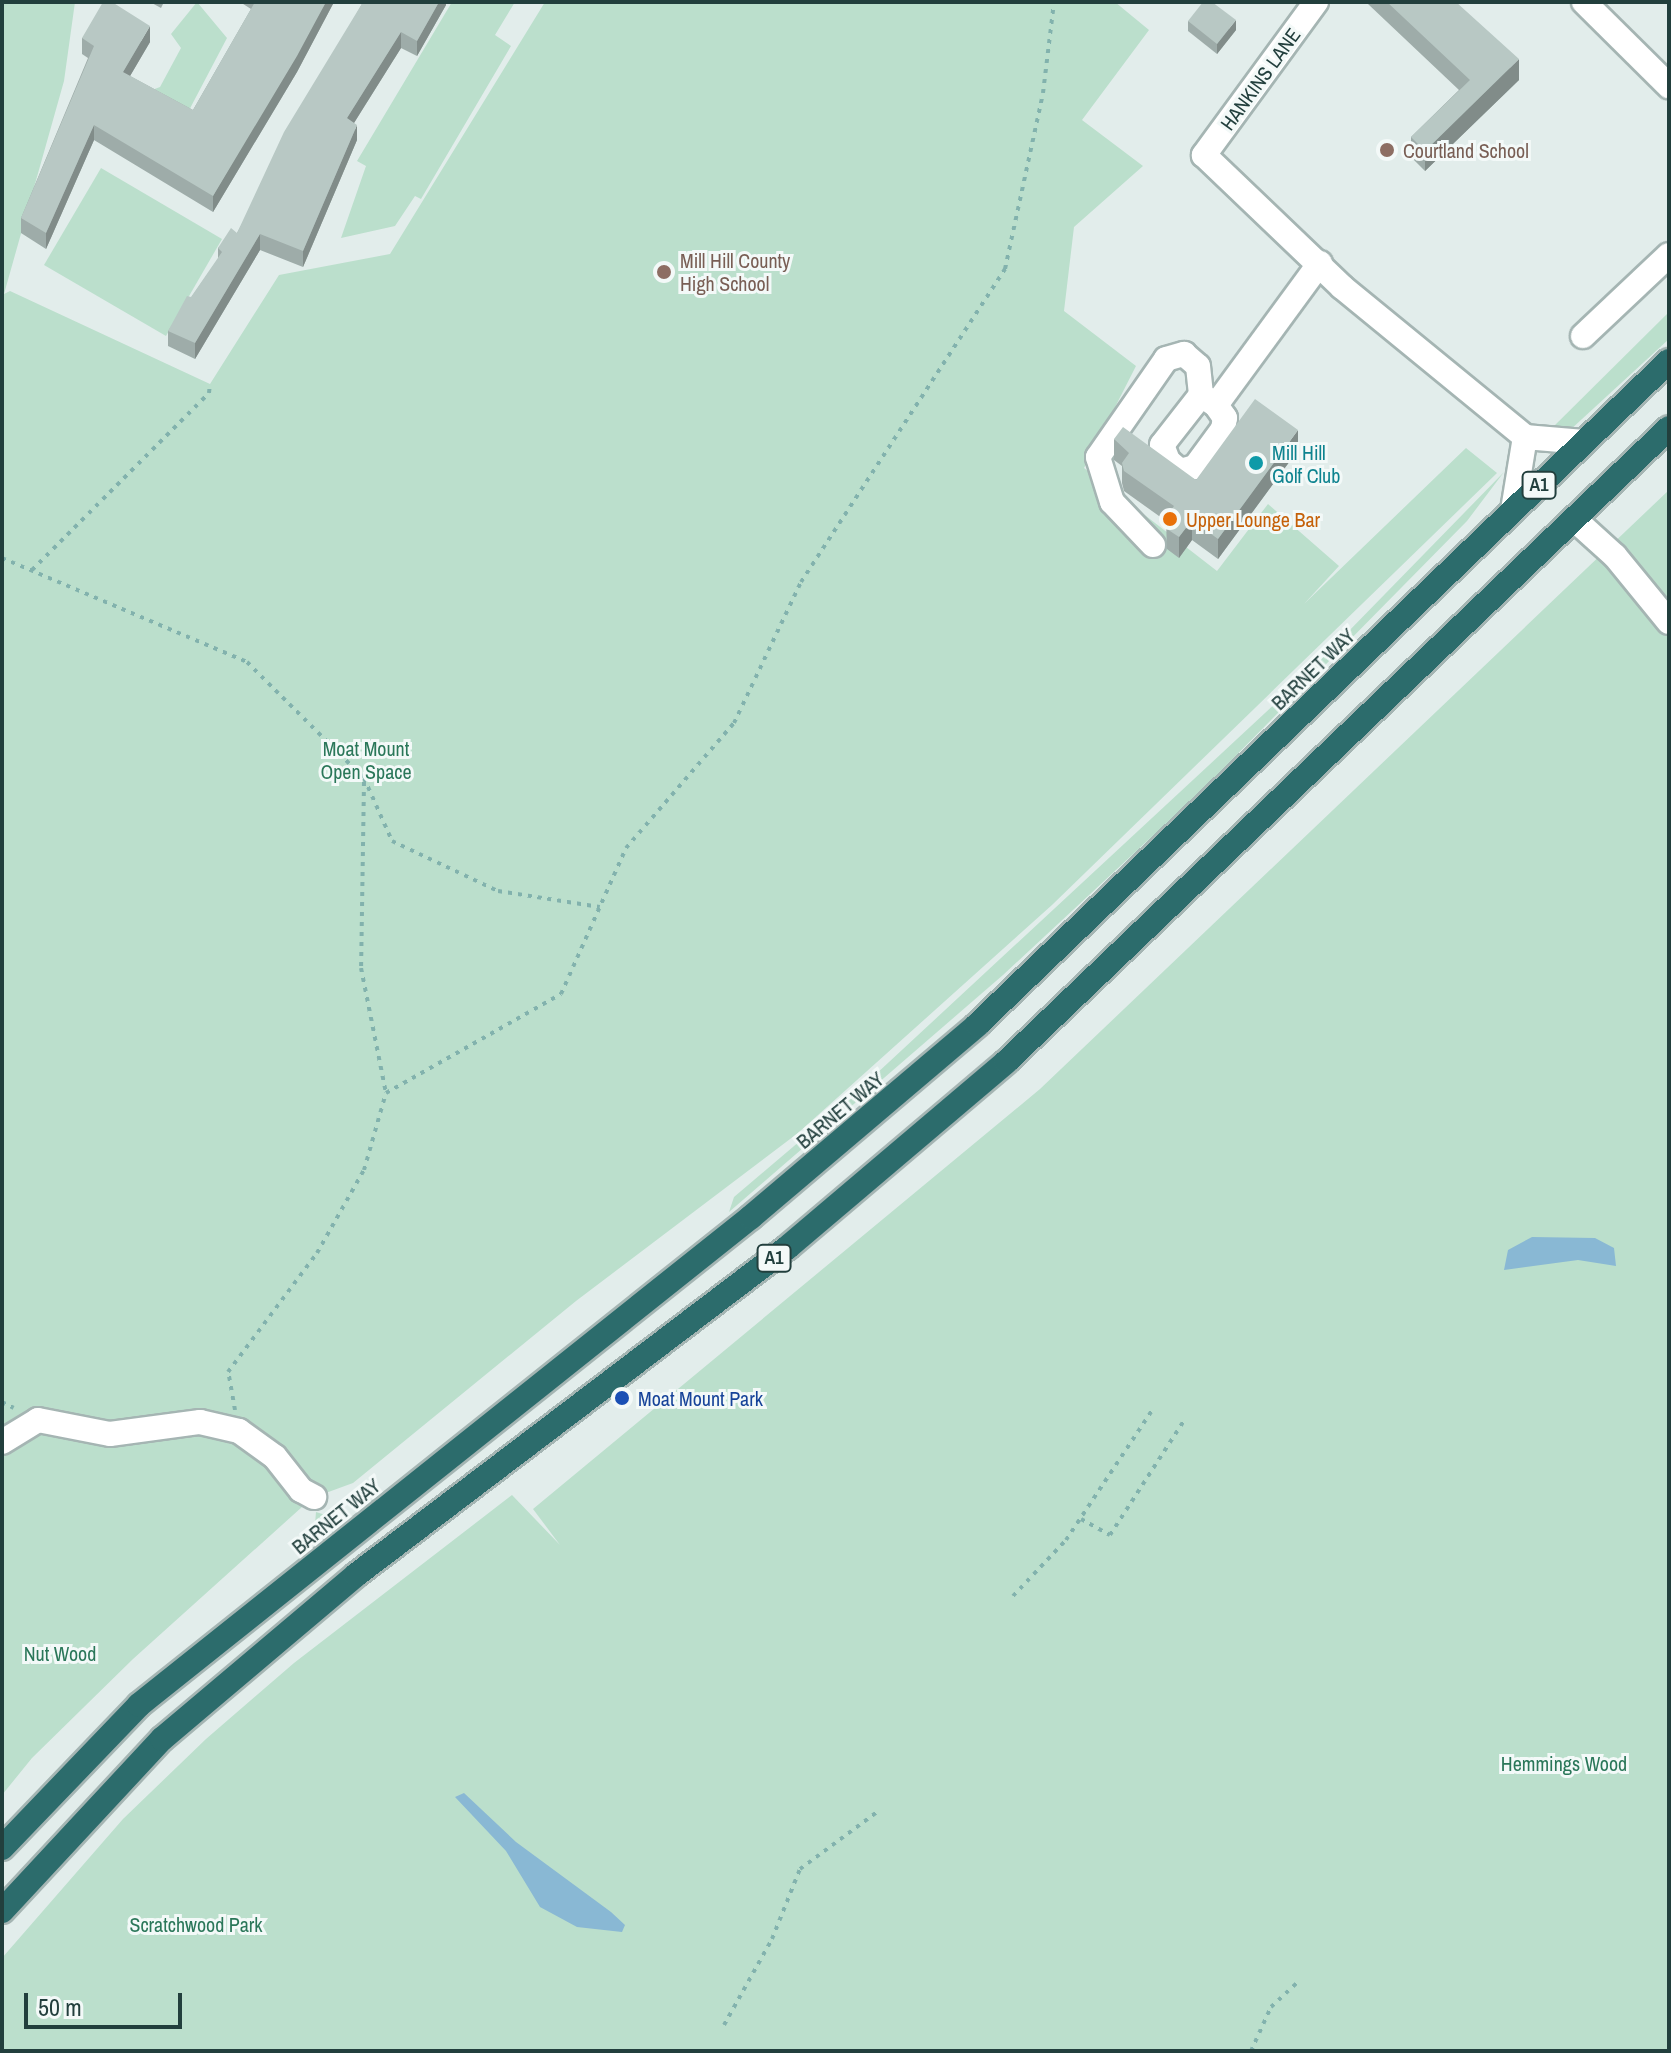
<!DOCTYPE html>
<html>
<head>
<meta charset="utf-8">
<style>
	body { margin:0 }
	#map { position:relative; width:1671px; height:2053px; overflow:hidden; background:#e2edeb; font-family:"Archivo Narrow",sans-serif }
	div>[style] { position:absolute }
	.green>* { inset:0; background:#bbdfcc }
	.water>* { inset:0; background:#89b8d4 }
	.path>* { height:4px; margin-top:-2px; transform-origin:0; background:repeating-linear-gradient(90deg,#82b2ad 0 4px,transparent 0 10px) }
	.roads { filter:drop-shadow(2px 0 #a5b5b3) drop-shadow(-2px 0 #a5b5b3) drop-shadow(0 2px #a5b5b3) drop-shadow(0 -2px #a5b5b3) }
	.minor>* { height:24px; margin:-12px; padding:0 12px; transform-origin:12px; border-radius:12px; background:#fff }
	.highway>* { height:24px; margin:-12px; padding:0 12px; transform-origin:12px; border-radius:12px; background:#2c6c6c }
	.wall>* { inset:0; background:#9eaca9 }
	.shaded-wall>* { inset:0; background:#818c89 }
	.building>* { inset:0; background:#b8c8c4 }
	.dots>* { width:22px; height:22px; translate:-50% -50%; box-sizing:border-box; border:4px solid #f3f9f8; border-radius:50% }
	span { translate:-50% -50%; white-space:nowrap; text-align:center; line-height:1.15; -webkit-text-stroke:6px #f3f9f8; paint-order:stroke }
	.shield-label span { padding:2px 6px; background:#f3f9f8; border:2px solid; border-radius:6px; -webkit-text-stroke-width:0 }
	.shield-label { font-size:18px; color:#223f3d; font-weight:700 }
	.street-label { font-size:20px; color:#223f3d }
	.education-label { font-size:20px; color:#785e54 }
	.left { translate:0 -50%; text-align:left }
	.culture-label { font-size:20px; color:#0d838f }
	.food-label { font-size:20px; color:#c56008 }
	.park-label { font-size:20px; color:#2a7759 }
	.transit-label { font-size:20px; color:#164399 }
	.frame { position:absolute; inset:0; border:4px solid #223f3d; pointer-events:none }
	.scale { position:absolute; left:24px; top:1993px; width:158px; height:36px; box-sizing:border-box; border:4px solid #223f3d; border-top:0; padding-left:10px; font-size:24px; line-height:28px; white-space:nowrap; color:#223f3d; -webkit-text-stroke:6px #f3f9f8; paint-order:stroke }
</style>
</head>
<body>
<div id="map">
	<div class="green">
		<i style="clip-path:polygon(2px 2px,75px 2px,64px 81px,4px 294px,10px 291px,210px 384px,279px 275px,390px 254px,545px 2px,1115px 2px,1149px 30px,1082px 120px,1143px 166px,1074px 227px,1064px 311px,1136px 366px,1084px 468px,1217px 571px,1268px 504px,1339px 566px,1304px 604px,1466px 448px,1497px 473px,1052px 905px,798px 1133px,576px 1301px,353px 1483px,312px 1498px,133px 1659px,32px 1758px,2px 1795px)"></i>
		<i style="clip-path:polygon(197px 2px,227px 38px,186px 116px,144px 93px,160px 87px,181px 48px,171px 34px)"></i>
		<i style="clip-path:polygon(452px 2px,515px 2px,495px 35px,511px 46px,421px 199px,415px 196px,395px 226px,341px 238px,366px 166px,357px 161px)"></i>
		<i style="clip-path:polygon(101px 168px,222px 239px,166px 336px,44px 265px)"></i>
		<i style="clip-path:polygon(1669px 312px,1669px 339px,1569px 431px,1547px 433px)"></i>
		<i style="clip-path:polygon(1504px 472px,1467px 521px,1203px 789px,1003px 975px,729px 1212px,734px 1197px,847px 1101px,1305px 676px)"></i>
		<i style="clip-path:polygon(1669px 490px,1669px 2051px,2px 2051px,2px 1958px,123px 1819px,206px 1739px,294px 1663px,512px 1495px,560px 1545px,533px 1509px,1040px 1089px)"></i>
		<i style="clip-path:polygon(316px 1512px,335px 1518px,314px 1536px)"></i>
	</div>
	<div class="water">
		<i style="clip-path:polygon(1532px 1237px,1595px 1238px,1614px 1248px,1616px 1266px,1578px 1260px,1504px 1270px,1508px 1250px)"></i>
		<i style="clip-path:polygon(464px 1793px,516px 1842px,611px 1912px,625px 1925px,622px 1932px,577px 1927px,540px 1907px,506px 1851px,455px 1797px)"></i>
	</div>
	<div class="path">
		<i style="left:2px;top:558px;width:266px;rotate:23deg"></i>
		<i style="left:247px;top:662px;width:165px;rotate:44.8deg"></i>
		<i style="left:364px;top:778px;width:69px;rotate:66deg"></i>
		<i style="left:392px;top:841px;width:117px;rotate:25.3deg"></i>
		<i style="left:498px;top:891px;width:103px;rotate:8.9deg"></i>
		<i style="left:32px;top:570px;width:250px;rotate:-45deg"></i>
		<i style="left:209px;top:393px;width:9px;rotate:-84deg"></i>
		<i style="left:364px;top:782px;width:186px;rotate:90.9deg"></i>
		<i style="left:361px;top:968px;width:127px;rotate:78.7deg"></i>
		<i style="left:2px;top:1402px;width:13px;rotate:27deg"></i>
		<i style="left:235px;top:1410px;width:39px;rotate:-100deg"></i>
		<i style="left:228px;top:1372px;width:149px;rotate:-53.2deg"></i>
		<i style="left:317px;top:1253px;width:95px;rotate:-60.5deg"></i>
		<i style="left:364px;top:1170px;width:80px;rotate:-74.1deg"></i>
		<i style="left:386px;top:1093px;width:201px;rotate:-29.5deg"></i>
		<i style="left:561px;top:994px;width:160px;rotate:-66deg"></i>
		<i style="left:626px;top:848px;width:165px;rotate:-49.2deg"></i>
		<i style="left:734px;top:723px;width:156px;rotate:-64.6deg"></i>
		<i style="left:801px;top:582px;width:374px;rotate:-56.9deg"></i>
		<i style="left:1005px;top:269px;width:180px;rotate:-77.8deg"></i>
		<i style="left:1043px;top:93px;width:92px;rotate:-83.1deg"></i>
		<i style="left:1081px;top:1519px;width:33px;rotate:29deg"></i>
		<i style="left:1110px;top:1535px;width:138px;rotate:-57.1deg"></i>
		<i style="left:1013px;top:1596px;width:77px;rotate:-46.6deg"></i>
		<i style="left:1066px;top:1540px;width:157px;rotate:-56.4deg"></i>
		<i style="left:724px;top:2025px;width:98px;rotate:-60.8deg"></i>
		<i style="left:772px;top:1939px;width:75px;rotate:-68.2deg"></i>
		<i style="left:800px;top:1869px;width:96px;rotate:-36.5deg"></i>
		<i style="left:1251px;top:2051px;width:48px;rotate:-65.6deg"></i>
		<i style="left:1271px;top:2007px;width:35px;rotate:-43deg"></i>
	</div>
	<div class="roads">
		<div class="minor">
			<i style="left:1316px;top:2px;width:190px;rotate:126.2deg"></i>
			<i style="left:1204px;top:155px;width:191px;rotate:43.7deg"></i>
			<i style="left:1342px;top:287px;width:237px;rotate:39.3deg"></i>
			<i style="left:1525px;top:437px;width:59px;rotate:4.8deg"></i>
			<i style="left:1584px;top:2px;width:120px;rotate:44.7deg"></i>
			<i style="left:1583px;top:336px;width:118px;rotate:-43.3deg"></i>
			<i style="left:1216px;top:405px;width:18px;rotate:-146deg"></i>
			<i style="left:1201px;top:395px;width:63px;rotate:128deg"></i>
			<i style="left:1162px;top:445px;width:17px;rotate:69deg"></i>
			<i style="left:1168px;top:461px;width:16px;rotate:40deg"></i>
			<i style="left:1180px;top:471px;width:16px;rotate:-15deg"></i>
			<i style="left:1195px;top:467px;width:47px;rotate:-53.6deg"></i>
			<i style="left:1223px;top:429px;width:11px;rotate:-80deg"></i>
			<i style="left:1225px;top:418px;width:16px;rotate:-125deg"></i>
			<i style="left:1216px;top:405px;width:176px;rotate:-53.8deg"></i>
			<i style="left:1513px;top:510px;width:74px;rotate:-80.7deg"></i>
			<i style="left:1574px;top:519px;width:55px;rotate:42.1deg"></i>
			<i style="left:1615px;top:556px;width:85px;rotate:50.7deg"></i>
			<i style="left:1153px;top:545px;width:59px;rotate:-133.6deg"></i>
			<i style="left:1112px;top:502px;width:47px;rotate:-107.3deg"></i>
			<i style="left:1098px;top:457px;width:119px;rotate:-55.2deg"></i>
			<i style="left:1166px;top:359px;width:19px;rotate:-16deg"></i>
			<i style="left:1184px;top:354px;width:18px;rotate:41deg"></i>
			<i style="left:1198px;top:366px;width:29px;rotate:84deg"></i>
			<i style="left:2px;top:1442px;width:42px;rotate:-31.4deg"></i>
			<i style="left:38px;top:1420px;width:73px;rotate:11deg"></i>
			<i style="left:110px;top:1434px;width:91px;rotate:-7.6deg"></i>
			<i style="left:200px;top:1422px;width:40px;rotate:13deg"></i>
			<i style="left:239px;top:1431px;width:44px;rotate:35.8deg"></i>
			<i style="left:275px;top:1457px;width:42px;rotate:51.8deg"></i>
			<i style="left:301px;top:1490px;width:15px;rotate:28deg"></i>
		</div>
		<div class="highway">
			<i style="left:2px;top:1848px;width:198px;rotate:-46.2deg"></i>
			<i style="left:139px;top:1705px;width:783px;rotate:-38.57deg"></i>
			<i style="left:751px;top:1217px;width:297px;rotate:-40.3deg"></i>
			<i style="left:977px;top:1025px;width:959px;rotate:-43.82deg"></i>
			<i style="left:2px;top:1911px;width:235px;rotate:-47.1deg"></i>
			<i style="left:162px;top:1739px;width:254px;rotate:-40.2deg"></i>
			<i style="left:356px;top:1575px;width:542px;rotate:-37.21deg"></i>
			<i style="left:788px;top:1247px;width:286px;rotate:-40.3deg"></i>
			<i style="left:1006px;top:1062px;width:917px;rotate:-43.72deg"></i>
		</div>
	</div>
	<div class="wall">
		<i style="clip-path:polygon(150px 2px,164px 2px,161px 8px)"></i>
		<i style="clip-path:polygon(240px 2px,334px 2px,297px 72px,213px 212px,94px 140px,46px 249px,21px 233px,21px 218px,88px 58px,82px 54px,82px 38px,150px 42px,130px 76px,193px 110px,251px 9px)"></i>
		<i style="clip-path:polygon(363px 2px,446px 2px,446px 5px,417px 56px,401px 48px,354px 123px,357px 140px,303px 267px,260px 250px,195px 359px,168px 346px,168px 331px,218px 259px,218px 248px,237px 233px)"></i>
		<i style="clip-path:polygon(1368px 2px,1456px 2px,1519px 80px,1425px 171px,1411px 157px,1411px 137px,1459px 90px,1368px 4px)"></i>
		<i style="clip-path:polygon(1188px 21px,1236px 30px,1217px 54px,1188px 31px)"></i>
		<i style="clip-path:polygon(1114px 439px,1196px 480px,1298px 450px,1218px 559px,1192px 540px,1179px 558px,1167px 549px,1166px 521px,1124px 491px,1122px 483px,1122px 466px,1114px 460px)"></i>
	</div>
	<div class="shaded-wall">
		<i style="clip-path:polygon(326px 2px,334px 2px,297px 72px,213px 212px,213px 196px)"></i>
		<i style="clip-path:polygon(439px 2px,446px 2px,446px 5px,417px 56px,417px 41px)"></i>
		<i style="clip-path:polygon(1236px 20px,1236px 30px,1217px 54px,1217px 44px)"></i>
		<i style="clip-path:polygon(150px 26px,150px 42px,123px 88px,123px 72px)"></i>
		<i style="clip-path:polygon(401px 32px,401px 48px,347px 134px,347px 118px)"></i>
		<i style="clip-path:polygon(1519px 59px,1519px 80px,1425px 171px,1425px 151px)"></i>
		<i style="clip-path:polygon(94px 125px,94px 140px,46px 249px,46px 233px)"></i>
		<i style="clip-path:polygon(357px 125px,357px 140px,303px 267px,303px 251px)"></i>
		<i style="clip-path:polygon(260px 234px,260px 250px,195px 359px,195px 343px)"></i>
		<i style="clip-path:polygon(1298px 430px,1298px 450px,1218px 559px,1218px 539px)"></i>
		<i style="clip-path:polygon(1192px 520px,1192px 540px,1179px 558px,1179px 537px)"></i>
	</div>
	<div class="building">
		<i style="clip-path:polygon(103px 2px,112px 2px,150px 26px,123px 72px,193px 110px,255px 2px,326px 2px,297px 56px,213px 196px,94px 125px,46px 233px,21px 218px,94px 46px,82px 38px)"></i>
		<i style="clip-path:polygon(363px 2px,439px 2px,417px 41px,401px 32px,347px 118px,357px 125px,303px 251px,260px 234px,195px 343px,168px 331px,187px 296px,191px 297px,222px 252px,218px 248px,231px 228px,237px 233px,284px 132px)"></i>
		<i style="clip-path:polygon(1203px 2px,1212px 2px,1236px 20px,1217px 44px,1188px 21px)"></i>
		<i style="clip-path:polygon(1387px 2px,1456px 2px,1519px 59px,1425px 151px,1411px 137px,1470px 80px)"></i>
		<i style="clip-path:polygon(1255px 399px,1298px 430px,1218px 539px,1192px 520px,1179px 537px,1167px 529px,1166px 517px,1174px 506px,1124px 471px,1122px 463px,1129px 453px,1114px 439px,1123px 427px,1196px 480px)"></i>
	</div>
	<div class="dots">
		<i style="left:1387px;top:150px;background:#8d6e63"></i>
		<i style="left:664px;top:272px;background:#8d6e63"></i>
		<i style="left:1256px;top:463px;background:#0f9aa8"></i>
		<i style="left:1170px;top:519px;background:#e8710a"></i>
		<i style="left:622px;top:1398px;background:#1a4fb4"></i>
	</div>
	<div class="shield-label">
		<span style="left:1539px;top:485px">A1</span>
		<span style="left:774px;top:1258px">A1</span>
	</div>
	<div class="street-label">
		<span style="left:1260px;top:79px;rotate:-54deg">HANKINS LANE</span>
		<span style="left:1313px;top:669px;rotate:-44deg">BARNET WAY</span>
		<span style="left:840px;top:1110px;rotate:-40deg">BARNET WAY</span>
		<span style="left:336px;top:1516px;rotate:-39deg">BARNET WAY</span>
	</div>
	<div class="education-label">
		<span class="left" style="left:1403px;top:150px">Courtland School</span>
		<span class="left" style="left:680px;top:272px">Mill Hill County<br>High School</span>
	</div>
	<div class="culture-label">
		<span class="left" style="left:1272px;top:464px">Mill Hill<br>Golf Club</span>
	</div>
	<div class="food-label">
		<span class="left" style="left:1186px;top:519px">Upper Lounge Bar</span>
	</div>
	<div class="park-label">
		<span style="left:366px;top:760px">Moat Mount<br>Open Space</span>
		<span style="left:60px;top:1653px">Nut Wood</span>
		<span style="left:1564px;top:1763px">Hemmings Wood</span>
		<span style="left:196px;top:1924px">Scratchwood Park</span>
	</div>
	<div class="transit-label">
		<span class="left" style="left:638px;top:1398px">Moat Mount Park</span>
	</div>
	<div class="frame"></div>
	<div class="scale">50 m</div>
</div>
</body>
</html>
